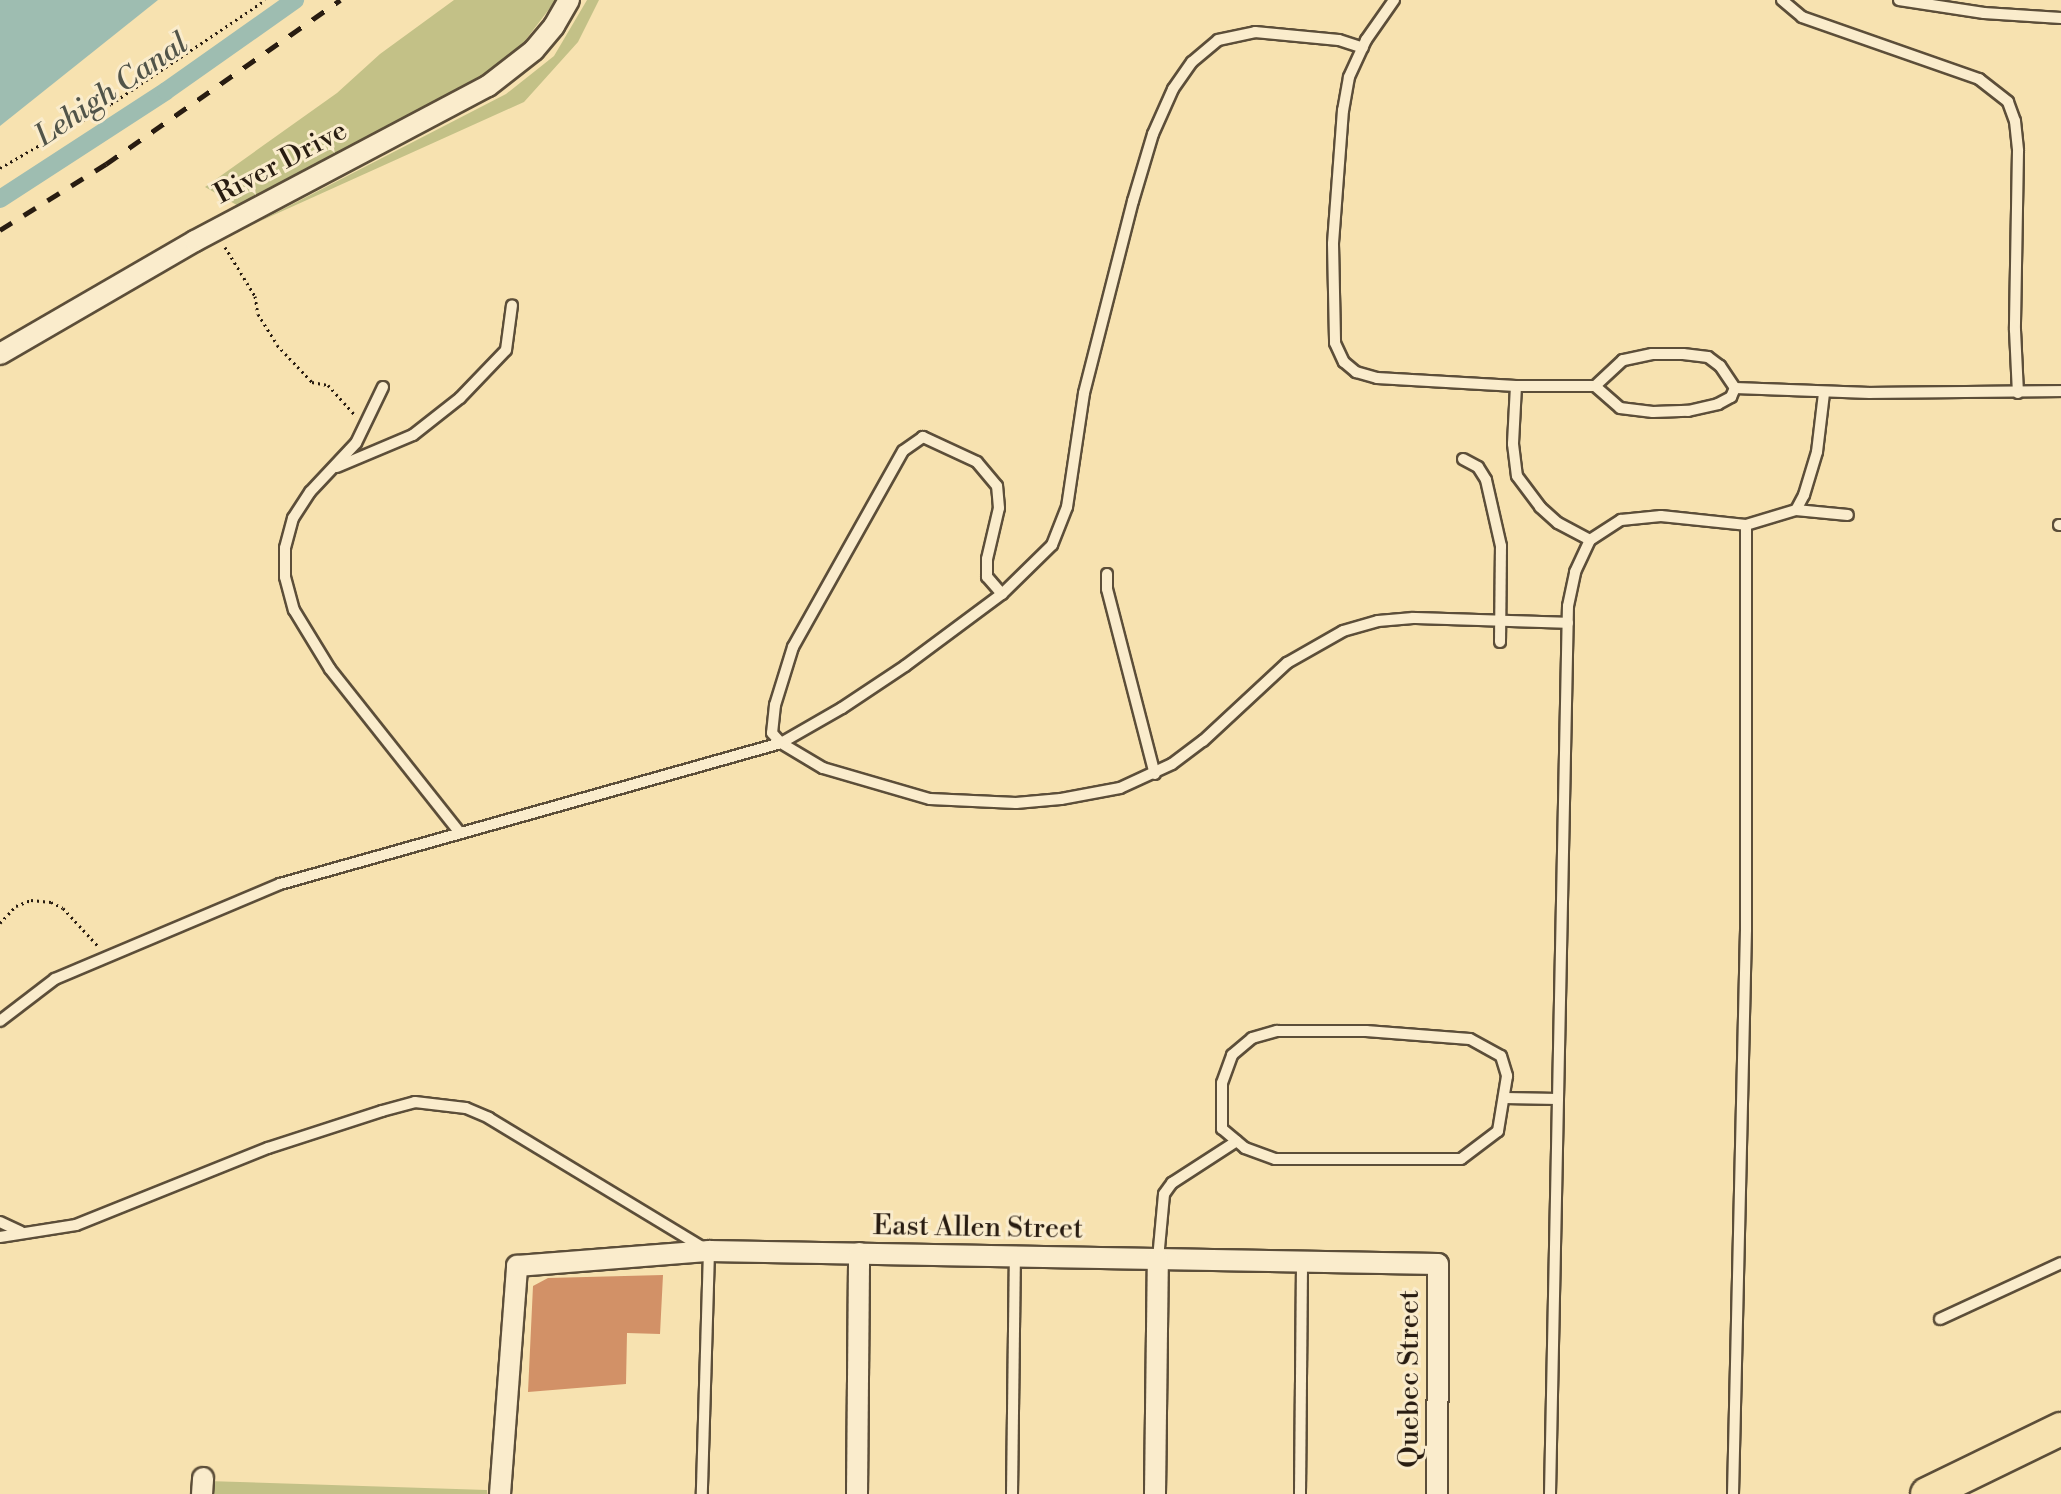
<!DOCTYPE html>
<html>
<head>
<meta charset="utf-8">
<style>
	body { margin:0 }
	#map { position:relative; width:2061px; height:1494px; overflow:hidden; background:#f7e2b0; font-family:"Libre Bodoni",serif }
	div>[style] { position:absolute }
	.green>* { inset:0; background:#c3c187 }
	.water>* { inset:0; background:#9ebdb1 }
	.canal>* { height:18px; margin:-9px; padding:0 9px; transform-origin:9px; border-radius:9px; background:#9ebdb1 }
	.building>* { inset:0; background:#d29167 }
	.path>* { height:3px; margin-top:-1.5px; transform-origin:0; background:repeating-linear-gradient(90deg,#281c11 0 2px,transparent 0 6px) }
	.roads { filter:drop-shadow(2px 0 #5c4e39) drop-shadow(-2px 0 #5c4e39) drop-shadow(0 2px #5c4e39) drop-shadow(0 -2px #5c4e39) }
	.service>* { height:10px; margin:-5px; padding:0 5px; transform-origin:5px; border-radius:5px; background:#faeccc }
	.minor>* { height:20px; margin:-10px; padding:0 10px; transform-origin:10px; border-radius:10px; background:#faeccc }
	.primary>* { height:32px; margin:-16px; padding:0 16px; transform-origin:16px; border-radius:16px; background:#f7e2b0 }
	.rail>* { height:5px; margin-top:-2.5px; transform-origin:0; background:repeating-linear-gradient(90deg,#281c11 0 14px,transparent 0 28px) }
	span { translate:-50% -50%; white-space:nowrap; text-align:center; line-height:1.15; -webkit-text-stroke:6px #faeccc; paint-order:stroke }
	.street-label { font-size:28px; color:#281c11 }
	.water-label { font-size:30px; color:#515449; font-style:italic }
</style>
</head>
<body>
<div id="map">
	<div class="green">
		<i style="clip-path:polygon(454px 0,556px 0,518px 50px,477px 80px,242px 208px,205px 187px,337px 93px,380px 54px)"></i>
		<i style="clip-path:polygon(587px 0,599px 0,578px 42px,524px 102px,256px 223px,506px 94px,554px 56px)"></i>
		<i style="clip-path:polygon(207px 1481px,487px 1490px,487px 1494px,207px 1494px)"></i>
	</div>
	<div class="water">
		<i style="clip-path:polygon(0 0,158px 0,0 126px)"></i>
	</div>
	<div class="canal">
		<i style="left:0;top:199px;width:198px;rotate:-33deg"></i>
		<i style="left:166px;top:91px;width:158px;rotate:-35.2deg"></i>
	</div>
	<div class="building">
		<i style="clip-path:polygon(663px 1275px,660px 1334px,627px 1333px,626px 1384px,528px 1392px,533px 1286px,548px 1278px)"></i>
	</div>
	<div class="path">
		<i style="left:0;top:168px;width:128px;rotate:-30deg"></i>
		<i style="left:111px;top:104px;width:186px;rotate:-34deg"></i>
		<i style="left:225px;top:247px;width:57px;rotate:58.5deg"></i>
		<i style="left:255px;top:296px;width:18px;rotate:81deg"></i>
		<i style="left:258px;top:314px;width:36px;rotate:58deg"></i>
		<i style="left:277px;top:345px;width:51px;rotate:46.6deg"></i>
		<i style="left:312px;top:382px;width:16px;rotate:11deg"></i>
		<i style="left:328px;top:385px;width:40px;rotate:48deg"></i>
		<i style="left:0;top:923px;width:23px;rotate:-47deg"></i>
		<i style="left:16px;top:906px;width:16px;rotate:-22deg"></i>
		<i style="left:31px;top:900px;width:20px;rotate:6deg"></i>
		<i style="left:51px;top:902px;width:13px;rotate:27deg"></i>
		<i style="left:63px;top:908px;width:52px;rotate:47.4deg"></i>
	</div>
	<div class="roads">
		<div class="service">
			<i style="left:1394px;top:0;width:49px;rotate:125deg"></i>
			<i style="left:1366px;top:40px;width:41px;rotate:114.7deg"></i>
			<i style="left:1349px;top:77px;width:34px;rotate:100deg"></i>
			<i style="left:1343px;top:110px;width:134px;rotate:94.3deg"></i>
			<i style="left:1333px;top:244px;width:99px;rotate:88.8deg"></i>
			<i style="left:1335px;top:343px;width:21px;rotate:65deg"></i>
			<i style="left:1344px;top:362px;width:16px;rotate:40deg"></i>
			<i style="left:1356px;top:372px;width:22px;rotate:16deg"></i>
			<i style="left:1377px;top:378px;width:139px;rotate:3.3deg"></i>
			<i style="left:1516px;top:386px;width:79px"></i>
			<i style="left:1595px;top:386px;width:33px;rotate:41deg"></i>
			<i style="left:1620px;top:408px;width:33px;rotate:7deg"></i>
			<i style="left:1653px;top:412px;width:35px;rotate:-2deg"></i>
			<i style="left:1688px;top:411px;width:31px;rotate:-13deg"></i>
			<i style="left:1718px;top:404px;width:15px;rotate:-28deg"></i>
			<i style="left:1731px;top:397px;width:10px;rotate:-66deg"></i>
			<i style="left:1735px;top:388px;width:27px;rotate:-124deg"></i>
			<i style="left:1720px;top:366px;width:15px;rotate:-143deg"></i>
			<i style="left:1708px;top:357px;width:25px;rotate:-173deg"></i>
			<i style="left:1683px;top:354px;width:31px;rotate:180deg"></i>
			<i style="left:1652px;top:354px;width:30px;rotate:168deg"></i>
			<i style="left:1623px;top:360px;width:38px;rotate:137deg"></i>
			<i style="left:1782px;top:0;width:26px;rotate:40deg"></i>
			<i style="left:1802px;top:17px;width:188px;rotate:19.3deg"></i>
			<i style="left:1979px;top:79px;width:37px;rotate:38deg"></i>
			<i style="left:2008px;top:102px;width:20px;rotate:70deg"></i>
			<i style="left:2015px;top:121px;width:30px;rotate:84deg"></i>
			<i style="left:2018px;top:151px;width:179px;rotate:91deg"></i>
			<i style="left:2015px;top:330px;width:63px;rotate:87.3deg"></i>
			<i style="left:1899px;top:0;width:86px;rotate:8.7deg"></i>
			<i style="left:1984px;top:13px;width:77px;rotate:3.7deg"></i>
			<i style="left:1516px;top:386px;width:58px;rotate:93deg"></i>
			<i style="left:1513px;top:444px;width:32px;rotate:83deg"></i>
			<i style="left:1517px;top:476px;width:39px;rotate:53deg"></i>
			<i style="left:1540px;top:507px;width:24px;rotate:42deg"></i>
			<i style="left:1558px;top:523px;width:36px;rotate:28deg"></i>
			<i style="left:383px;top:387px;width:62px;rotate:115.7deg"></i>
			<i style="left:356px;top:443px;width:67px;rotate:133.2deg"></i>
			<i style="left:310px;top:492px;width:31px;rotate:123deg"></i>
			<i style="left:293px;top:518px;width:31px;rotate:105deg"></i>
			<i style="left:285px;top:548px;width:29px;rotate:90deg"></i>
			<i style="left:285px;top:577px;width:34px;rotate:75deg"></i>
			<i style="left:294px;top:610px;width:69px;rotate:58.6deg"></i>
			<i style="left:330px;top:669px;width:209px;rotate:51.6deg"></i>
			<i style="left:1735px;top:388px;width:135px;rotate:2.1deg"></i>
			<i style="left:1870px;top:393px;width:191px;rotate:-0.6deg"></i>
			<i style="left:1463px;top:459px;width:17px;rotate:28deg"></i>
			<i style="left:1478px;top:467px;width:15px;rotate:58deg"></i>
			<i style="left:1486px;top:480px;width:68px;rotate:77.2deg"></i>
			<i style="left:1501px;top:546px;width:96px;rotate:90.6deg"></i>
			<i style="left:337px;top:467px;width:82px;rotate:-22.8deg"></i>
			<i style="left:413px;top:435px;width:60px;rotate:-38.2deg"></i>
			<i style="left:460px;top:398px;width:66px;rotate:-46.2deg"></i>
			<i style="left:506px;top:350px;width:45px;rotate:-82.4deg"></i>
			<i style="left:1796px;top:510px;width:17px;rotate:-62deg"></i>
			<i style="left:1804px;top:495px;width:45px;rotate:-73.2deg"></i>
			<i style="left:1817px;top:452px;width:59px;rotate:-83.2deg"></i>
			<i style="left:2059px;top:525px;width:2px"></i>
			<i style="left:1107px;top:574px;width:15px;rotate:90deg"></i>
			<i style="left:1107px;top:589px;width:191px;rotate:75.5deg"></i>
			<i style="left:1002px;top:594px;width:23px;rotate:-131deg"></i>
			<i style="left:987px;top:577px;width:18px;rotate:-90deg"></i>
			<i style="left:987px;top:559px;width:52px;rotate:-76.8deg"></i>
			<i style="left:999px;top:508px;width:22px;rotate:-95deg"></i>
			<i style="left:997px;top:486px;width:31px;rotate:-130deg"></i>
			<i style="left:977px;top:462px;width:60px;rotate:-155.2deg"></i>
			<i style="left:923px;top:437px;width:24px;rotate:145deg"></i>
			<i style="left:903px;top:451px;width:225px;rotate:119.3deg"></i>
			<i style="left:793px;top:647px;width:61px;rotate:107.2deg"></i>
			<i style="left:775px;top:705px;width:28px;rotate:96deg"></i>
			<i style="left:772px;top:733px;width:13px;rotate:48deg"></i>
			<i style="left:781px;top:743px;width:49px;rotate:30.8deg"></i>
			<i style="left:823px;top:768px;width:111px;rotate:16.2deg"></i>
			<i style="left:930px;top:799px;width:86px;rotate:2.7deg"></i>
			<i style="left:1016px;top:803px;width:45px;rotate:-5.1deg"></i>
			<i style="left:1061px;top:799px;width:60px;rotate:-10.6deg"></i>
			<i style="left:1120px;top:788px;width:57px;rotate:-24.8deg"></i>
			<i style="left:1172px;top:764px;width:39px;rotate:-37deg"></i>
			<i style="left:1203px;top:741px;width:115px;rotate:-42.9deg"></i>
			<i style="left:1287px;top:663px;width:64px;rotate:-29.7deg"></i>
			<i style="left:1343px;top:631px;width:36px;rotate:-16deg"></i>
			<i style="left:1378px;top:621px;width:35px;rotate:-5deg"></i>
			<i style="left:1413px;top:618px;width:155px;rotate:1.8deg"></i>
			<i style="left:0;top:1021px;width:69px;rotate:-37.4deg"></i>
			<i style="left:55px;top:979px;width:244px;rotate:-22.9deg"></i>
			<i style="left:280px;top:884px;width:520px;rotate:-15.72deg"></i>
			<i style="left:781px;top:743px;width:70px;rotate:-29.8deg"></i>
			<i style="left:842px;top:708px;width:76px;rotate:-33.7deg"></i>
			<i style="left:905px;top:666px;width:121px;rotate:-36.6deg"></i>
			<i style="left:1002px;top:594px;width:70px;rotate:-44.4deg"></i>
			<i style="left:1052px;top:545px;width:41px;rotate:-68.5deg"></i>
			<i style="left:1067px;top:507px;width:115px;rotate:-81.5deg"></i>
			<i style="left:1084px;top:393px;width:198px;rotate:-75.7deg"></i>
			<i style="left:1133px;top:201px;width:70px;rotate:-73.4deg"></i>
			<i style="left:1153px;top:134px;width:49px;rotate:-66deg"></i>
			<i style="left:1173px;top:89px;width:33px;rotate:-55deg"></i>
			<i style="left:1192px;top:62px;width:34px;rotate:-40deg"></i>
			<i style="left:1218px;top:40px;width:38px;rotate:-12deg"></i>
			<i style="left:1255px;top:32px;width:84px;rotate:5.4deg"></i>
			<i style="left:1339px;top:40px;width:25px;rotate:18deg"></i>
			<i style="left:1277px;top:1031px;width:89px"></i>
			<i style="left:1366px;top:1031px;width:104px;rotate:4.4deg"></i>
			<i style="left:1470px;top:1039px;width:35px;rotate:29deg"></i>
			<i style="left:1501px;top:1056px;width:21px;rotate:73deg"></i>
			<i style="left:1507px;top:1076px;width:56px;rotate:99.3deg"></i>
			<i style="left:1498px;top:1131px;width:46px;rotate:142.9deg"></i>
			<i style="left:1461px;top:1159px;width:186px;rotate:180deg"></i>
			<i style="left:1275px;top:1159px;width:32px;rotate:-160deg"></i>
			<i style="left:1245px;top:1148px;width:30px;rotate:-140deg"></i>
			<i style="left:1222px;top:1129px;width:46px;rotate:-90deg"></i>
			<i style="left:1222px;top:1083px;width:30px;rotate:-70deg"></i>
			<i style="left:1232px;top:1055px;width:26px;rotate:-40deg"></i>
			<i style="left:1252px;top:1038px;width:26px;rotate:-16deg"></i>
			<i style="left:1505px;top:1098px;width:53px;rotate:1.1deg"></i>
			<i style="left:0;top:1222px;width:23px;rotate:25deg"></i>
			<i style="left:0;top:1237px;width:77px;rotate:-9deg"></i>
			<i style="left:76px;top:1225px;width:207px;rotate:-21.9deg"></i>
			<i style="left:268px;top:1148px;width:120px;rotate:-18deg"></i>
			<i style="left:382px;top:1111px;width:34px;rotate:-15deg"></i>
			<i style="left:415px;top:1102px;width:51px;rotate:6.7deg"></i>
			<i style="left:466px;top:1108px;width:25px;rotate:23deg"></i>
			<i style="left:489px;top:1118px;width:257px;rotate:31.2deg"></i>
			<i style="left:709px;top:1251px;width:243px;rotate:91.7deg"></i>
			<i style="left:1158px;top:1259px;width:65px;rotate:-84.7deg"></i>
			<i style="left:1164px;top:1194px;width:14px;rotate:-54deg"></i>
			<i style="left:1172px;top:1183px;width:77px;rotate:-32.9deg"></i>
			<i style="left:1940px;top:1319px;width:133px;rotate:-24.8deg"></i>
			<i style="left:1012px;top:1494px;width:238px;rotate:-89.3deg"></i>
			<i style="left:1300px;top:1494px;width:232px;rotate:-89.5deg"></i>
			<i style="left:1550px;top:1494px;width:888px;rotate:-88.84deg"></i>
			<i style="left:1568px;top:606px;width:35px;rotate:-78deg"></i>
			<i style="left:1575px;top:572px;width:35px;rotate:-65deg"></i>
			<i style="left:1590px;top:540px;width:37px;rotate:-33deg"></i>
			<i style="left:1621px;top:520px;width:40px;rotate:-5.7deg"></i>
			<i style="left:1661px;top:516px;width:85px;rotate:6deg"></i>
			<i style="left:1746px;top:525px;width:52px;rotate:-16.7deg"></i>
			<i style="left:1796px;top:510px;width:52px;rotate:5.5deg"></i>
			<i style="left:1733px;top:1494px;width:564px;rotate:-88.68deg"></i>
			<i style="left:1746px;top:930px;width:405px;rotate:-90deg"></i>
		</div>
		<div class="minor">
			<i style="left:0;top:354px;width:225px;rotate:-30.1deg"></i>
			<i style="left:195px;top:241px;width:331px;rotate:-27.9deg"></i>
			<i style="left:488px;top:86px;width:58px;rotate:-38deg"></i>
			<i style="left:534px;top:50px;width:31px;rotate:-50deg"></i>
			<i style="left:554px;top:26px;width:30px;rotate:-60deg"></i>
			<i style="left:202px;top:1494px;width:16px;rotate:-86deg"></i>
			<i style="left:500px;top:1494px;width:229px;rotate:-85.7deg"></i>
			<i style="left:517px;top:1266px;width:193px;rotate:-4.5deg"></i>
			<i style="left:709px;top:1251px;width:729px;rotate:1.02deg"></i>
			<i style="left:1438px;top:1264px;width:230px;rotate:90.2deg"></i>
			<i style="left:857px;top:1494px;width:241px;rotate:-89.5deg"></i>
			<i style="left:1155px;top:1494px;width:235px;rotate:-89.3deg"></i>
		</div>
		<div class="primary">
			<i style="left:1927px;top:1494px;width:149px;rotate:-25.9deg"></i>
		</div>
	</div>
	<div class="rail">
		<i style="left:0;top:230px;width:125px;rotate:-31.9deg"></i>
		<i style="left:106px;top:164px;width:286px;rotate:-35deg"></i>
	</div>
	<div class="street-label">
		<span style="left:281px;top:163px;rotate:-28deg">River Drive</span>
		<span style="left:978px;top:1228px;rotate:1deg">East Allen Street</span>
		<span style="left:1410px;top:1379px;rotate:-90deg">Quebec Street</span>
	</div>
	<div class="water-label">
		<span style="left:112px;top:90px;rotate:-34deg">Lehigh Canal</span>
	</div>
</div>
</body>
</html>
